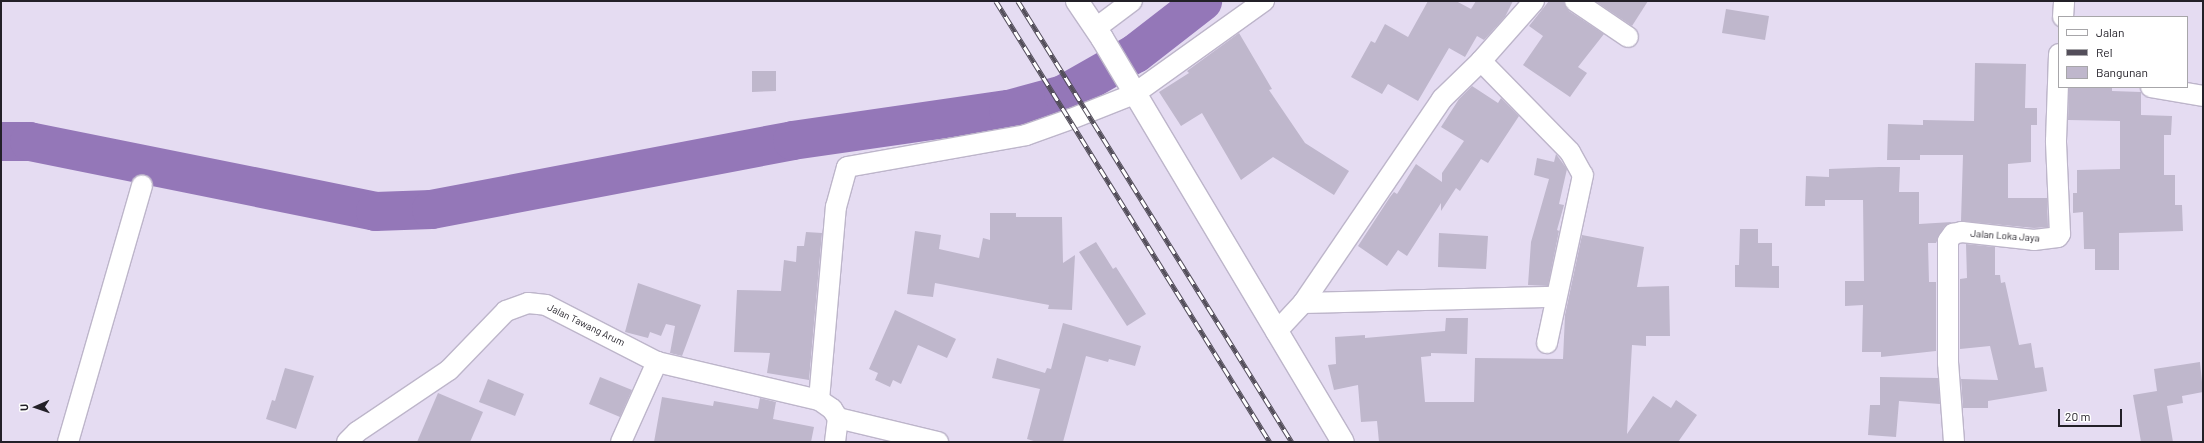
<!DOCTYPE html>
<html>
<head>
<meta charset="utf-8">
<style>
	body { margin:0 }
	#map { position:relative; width:2204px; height:443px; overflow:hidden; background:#e5dcf2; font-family:Barlow,sans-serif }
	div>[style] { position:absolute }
	.river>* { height:39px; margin:-19.5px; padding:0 19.5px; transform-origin:19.5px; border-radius:19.5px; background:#9477b8 }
	.building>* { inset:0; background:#bfb7cc }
	.roads { filter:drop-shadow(1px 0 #bdb5ca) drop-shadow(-1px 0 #bdb5ca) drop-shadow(0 1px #bdb5ca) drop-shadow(0 -1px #bdb5ca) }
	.street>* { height:20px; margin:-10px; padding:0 10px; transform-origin:10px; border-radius:10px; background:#fff }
	.secondary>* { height:22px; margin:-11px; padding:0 11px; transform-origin:11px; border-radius:11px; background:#fff }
	.rail>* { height:4.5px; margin-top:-2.25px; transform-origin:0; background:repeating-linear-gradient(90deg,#fff 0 9px,#534e5a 0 18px); box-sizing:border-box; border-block:1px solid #534e5a }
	span { translate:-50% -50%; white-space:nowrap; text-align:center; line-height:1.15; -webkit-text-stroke:3px #fff; paint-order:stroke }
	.street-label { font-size:10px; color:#232028 }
	.frame { position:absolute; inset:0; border:2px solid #232028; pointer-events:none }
	.legend { position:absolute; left:2058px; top:16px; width:130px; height:72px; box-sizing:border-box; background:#fff; border:1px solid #a7a6a9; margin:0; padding:5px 7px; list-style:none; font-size:12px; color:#232028 }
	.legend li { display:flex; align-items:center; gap:8px; height:20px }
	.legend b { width:20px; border:1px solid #a7a6a9 }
	.north { position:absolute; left:16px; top:387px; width:40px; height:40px; -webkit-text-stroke:3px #fff; paint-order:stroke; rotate:268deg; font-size:11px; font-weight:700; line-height:16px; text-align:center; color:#232028 }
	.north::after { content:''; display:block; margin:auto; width:14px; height:18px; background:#232028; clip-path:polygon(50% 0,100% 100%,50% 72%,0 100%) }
	.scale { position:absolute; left:2058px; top:409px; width:64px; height:18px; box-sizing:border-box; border:2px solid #232028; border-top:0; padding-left:5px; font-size:12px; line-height:14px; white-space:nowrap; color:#232028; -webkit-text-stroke:3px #fff; paint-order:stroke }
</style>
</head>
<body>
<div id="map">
	<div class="river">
		<i style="left:1px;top:141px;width:28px"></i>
		<i style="left:29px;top:141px;width:353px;rotate:11.4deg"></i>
		<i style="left:375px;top:211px;width:56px;rotate:-2deg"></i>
		<i style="left:431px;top:209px;width:368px;rotate:-10.8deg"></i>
		<i style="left:792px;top:140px;width:218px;rotate:-8.2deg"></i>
		<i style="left:1008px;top:109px;width:57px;rotate:-15.3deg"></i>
		<i style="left:1063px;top:94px;width:83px;rotate:-29.7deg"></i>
		<i style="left:1135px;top:53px;width:85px;rotate:-37.8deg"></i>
	</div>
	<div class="building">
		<i style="clip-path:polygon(1428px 1px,1456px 1px,1471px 9px,1476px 1px,1513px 1px,1505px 17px,1484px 40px,1477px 36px,1465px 57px,1449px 48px,1418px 101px,1388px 84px,1382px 94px,1351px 77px,1371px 41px,1375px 43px,1385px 24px,1408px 37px)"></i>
		<i style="clip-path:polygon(1549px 1px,1564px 1px,1569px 11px,1604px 34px,1578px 67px,1587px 73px,1570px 97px,1523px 65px,1543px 36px,1529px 26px)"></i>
		<i style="clip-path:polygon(1595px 1px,1648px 1px,1632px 26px)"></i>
		<i style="clip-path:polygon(1726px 9px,1769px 16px,1765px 40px,1722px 33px)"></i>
		<i style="clip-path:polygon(1239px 33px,1272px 89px,1269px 90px,1305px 143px,1349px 171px,1334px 195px,1273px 157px,1241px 180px,1202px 113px,1181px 126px,1159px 92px,1189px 73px,1187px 71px)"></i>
		<i style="clip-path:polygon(1975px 63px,2026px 64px,2025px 108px,2037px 108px,2037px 125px,2031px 125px,2031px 162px,2008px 164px,2008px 198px,2047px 198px,2048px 227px,2034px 228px,1961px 221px,1963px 155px,1920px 155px,1920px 160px,1887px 160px,1888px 124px,1923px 125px,1923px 120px,1974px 121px)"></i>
		<i style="clip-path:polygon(752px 71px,776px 71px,776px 91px,752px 92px)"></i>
		<i style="clip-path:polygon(1472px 86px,1498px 103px,1501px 98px,1519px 116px,1488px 163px,1481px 159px,1460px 191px,1456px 188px,1441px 211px,1441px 203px,1407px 256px,1398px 250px,1387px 266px,1358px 246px,1390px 197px,1394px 192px,1397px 194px,1416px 164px,1442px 182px,1442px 173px,1464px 141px,1441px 127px,1459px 99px)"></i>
		<i style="clip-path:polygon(2069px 87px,2112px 87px,2112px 91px,2141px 92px,2141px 115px,2172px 116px,2171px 135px,2164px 135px,2164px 175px,2175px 175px,2175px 205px,2182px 205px,2183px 231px,2119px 233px,2119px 270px,2095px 270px,2095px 249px,2084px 249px,2083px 212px,2073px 213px,2073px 193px,2077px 193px,2077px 170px,2120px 169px,2120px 121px,2068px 120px)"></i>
		<i style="clip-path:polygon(1556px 154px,1567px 169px,1559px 204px,1564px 205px,1557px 230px,1559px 231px,1548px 286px,1528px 285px,1531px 242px,1549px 179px,1534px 175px,1537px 158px,1554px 162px)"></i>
		<i style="clip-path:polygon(1879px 167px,1900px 167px,1899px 192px,1919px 192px,1919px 224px,1952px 222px,1944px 227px,1936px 243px,1928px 243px,1929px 282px,1936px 282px,1936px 351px,1881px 357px,1881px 352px,1862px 352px,1863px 305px,1845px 306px,1845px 281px,1864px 281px,1863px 200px,1825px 200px,1825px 206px,1805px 206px,1806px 176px,1829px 177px,1829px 169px)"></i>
		<i style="clip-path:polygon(990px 213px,1016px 213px,1016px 217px,1062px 217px,1063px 263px,1075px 255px,1072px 310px,1048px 309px,1049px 305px,935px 283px,933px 297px,907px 294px,915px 231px,941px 235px,939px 249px,979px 258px,983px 238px,990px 240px)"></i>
		<i style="clip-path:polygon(1740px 229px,1758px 229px,1758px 243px,1772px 243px,1772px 266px,1779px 266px,1779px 288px,1735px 287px,1735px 265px,1739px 265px)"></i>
		<i style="clip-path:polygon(806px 232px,822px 233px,809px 380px,767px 373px,770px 353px,734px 352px,737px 290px,781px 291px,784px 260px,796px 262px,797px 246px,804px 246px)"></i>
		<i style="clip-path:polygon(1439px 233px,1488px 236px,1486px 269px,1438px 267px)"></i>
		<i style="clip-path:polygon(1582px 235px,1644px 247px,1637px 287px,1669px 286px,1670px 336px,1646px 336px,1646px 346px,1632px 345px,1627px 434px,1653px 396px,1671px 408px,1676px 400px,1697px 415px,1678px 442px,1379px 442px,1377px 421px,1361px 422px,1358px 385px,1334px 390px,1328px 365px,1336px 364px,1335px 337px,1365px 335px,1365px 338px,1445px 331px,1446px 318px,1468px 318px,1467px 354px,1431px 353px,1431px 356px,1421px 357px,1425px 402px,1474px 402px,1475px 358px,1563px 359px,1565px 315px)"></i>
		<i style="clip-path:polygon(1096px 242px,1113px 269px,1116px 267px,1146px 314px,1127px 326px,1079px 252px)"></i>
		<i style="clip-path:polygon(1966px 244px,1995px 247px,1995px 275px,2000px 275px,2001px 283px,2005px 282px,2019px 345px,2031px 343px,2035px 368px,2043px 367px,2047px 391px,1988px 401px,1988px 408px,1963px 408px,1961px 379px,1998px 380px,1990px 346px,1960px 349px,1960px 279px,1967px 278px)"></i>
		<i style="clip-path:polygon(638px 283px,701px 305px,682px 356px,670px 353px,675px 326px,666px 324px,661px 336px,650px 332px,648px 338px,625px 332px)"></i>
		<i style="clip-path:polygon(895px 310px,956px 339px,947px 358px,918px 345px,901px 384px,893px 380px,890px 387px,875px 380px,878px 373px,869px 369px)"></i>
		<i style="clip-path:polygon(1063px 323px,1141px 346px,1135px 366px,1109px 359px,1108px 362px,1086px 356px,1063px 442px,1037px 442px,1027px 439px,1040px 389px,992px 378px,997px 358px,1045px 373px,1047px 368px,1051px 369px)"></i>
		<i style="clip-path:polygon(2200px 362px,2203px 392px,2182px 396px,2183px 403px,2167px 406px,2173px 442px,2141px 442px,2133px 395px,2157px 391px,2154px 369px)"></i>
		<i style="clip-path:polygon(285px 368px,314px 376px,296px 429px,266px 419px,272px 400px,275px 401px)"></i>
		<i style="clip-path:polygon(600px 377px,632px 390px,620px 417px,589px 404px)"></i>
		<i style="clip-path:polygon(1880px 377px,1938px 378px,1940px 404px,1899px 401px,1896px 437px,1868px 435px,1870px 405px,1880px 405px)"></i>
		<i style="clip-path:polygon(488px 379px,524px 394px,515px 416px,479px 402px)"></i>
		<i style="clip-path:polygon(438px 393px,483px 412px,470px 442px,417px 442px)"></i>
		<i style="clip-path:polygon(662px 397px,713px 406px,714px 401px,758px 409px,760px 398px,776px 402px,773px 419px,814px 427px,811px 442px,654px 442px)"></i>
	</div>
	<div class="roads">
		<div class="street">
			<i style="left:1575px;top:1px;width:64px;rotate:34.2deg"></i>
			<i style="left:2063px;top:17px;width:16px;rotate:-86deg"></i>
			<i style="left:1096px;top:28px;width:45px;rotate:-36.9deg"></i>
			<i style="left:1481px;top:61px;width:127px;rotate:45.6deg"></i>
			<i style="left:1570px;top:152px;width:26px;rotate:61deg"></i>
			<i style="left:1583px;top:175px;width:172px;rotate:102.1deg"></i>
			<i style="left:2151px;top:87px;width:53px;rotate:9.8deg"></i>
			<i style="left:1303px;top:303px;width:253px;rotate:-1.4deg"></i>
			<i style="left:1276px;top:332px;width:40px;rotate:-47deg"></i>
			<i style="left:1303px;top:303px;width:247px;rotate:-55.7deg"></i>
			<i style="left:1442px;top:99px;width:54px;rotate:-44.3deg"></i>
			<i style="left:1481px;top:61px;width:80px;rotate:-48.5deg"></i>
			<i style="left:838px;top:418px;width:103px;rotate:13.5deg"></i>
			<i style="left:68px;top:442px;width:267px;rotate:-73.9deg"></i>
			<i style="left:347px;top:442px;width:14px;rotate:-45deg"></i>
			<i style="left:357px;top:432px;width:111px;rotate:-34deg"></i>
			<i style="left:449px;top:370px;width:82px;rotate:-46deg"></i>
			<i style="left:506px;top:311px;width:23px;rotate:-20deg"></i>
			<i style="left:528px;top:303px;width:18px;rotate:6deg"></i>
			<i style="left:546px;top:305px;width:125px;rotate:27.2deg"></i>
			<i style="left:657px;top:362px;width:166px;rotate:13.2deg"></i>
			<i style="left:621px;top:442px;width:88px;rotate:-65.8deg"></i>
			<i style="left:835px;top:442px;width:24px;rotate:-83deg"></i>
			<i style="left:838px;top:418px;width:11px;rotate:-124deg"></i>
			<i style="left:832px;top:409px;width:16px;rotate:-145deg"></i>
			<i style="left:819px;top:400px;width:194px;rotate:-85deg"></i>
			<i style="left:836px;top:207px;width:41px;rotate:-74.6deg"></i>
			<i style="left:847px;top:167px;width:182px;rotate:-10.1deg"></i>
			<i style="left:1026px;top:135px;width:48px;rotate:-19.6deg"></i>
			<i style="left:1071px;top:119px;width:68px;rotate:-21.6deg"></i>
			<i style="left:1134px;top:94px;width:160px;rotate:-35.6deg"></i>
			<i style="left:1954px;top:442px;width:79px;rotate:-94.3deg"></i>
			<i style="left:1948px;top:363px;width:122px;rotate:-90deg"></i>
			<i style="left:1948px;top:241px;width:9px;rotate:-54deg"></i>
			<i style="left:1953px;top:234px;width:9px;rotate:-13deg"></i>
			<i style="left:1962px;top:232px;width:72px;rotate:6.3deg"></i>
			<i style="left:2034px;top:240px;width:24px;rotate:-7deg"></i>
			<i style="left:2058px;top:237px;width:4px;rotate:-56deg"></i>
			<i style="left:2060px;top:234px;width:93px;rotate:-92.5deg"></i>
			<i style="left:2056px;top:141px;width:87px;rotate:-88deg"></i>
		</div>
		<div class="secondary">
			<i style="left:1077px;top:1px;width:45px;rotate:56deg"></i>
			<i style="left:1102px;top:38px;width:470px;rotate:59.2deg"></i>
		</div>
	</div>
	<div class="rail">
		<i style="left:996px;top:1px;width:519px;rotate:58.15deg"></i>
		<i style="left:1018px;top:1px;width:519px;rotate:58.15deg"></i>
	</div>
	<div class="street-label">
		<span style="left:2005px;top:236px;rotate:4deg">Jalan Loka Jaya</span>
		<span style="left:586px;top:325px;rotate:26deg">Jalan Tawang Arum</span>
	</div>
	<div class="frame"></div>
	<ul class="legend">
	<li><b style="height:5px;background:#fff"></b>Jalan</li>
	<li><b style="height:5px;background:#534e5a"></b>Rel</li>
	<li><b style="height:11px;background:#bfb7cc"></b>Bangunan</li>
	</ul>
	<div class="north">U</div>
	<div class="scale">20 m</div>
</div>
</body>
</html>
